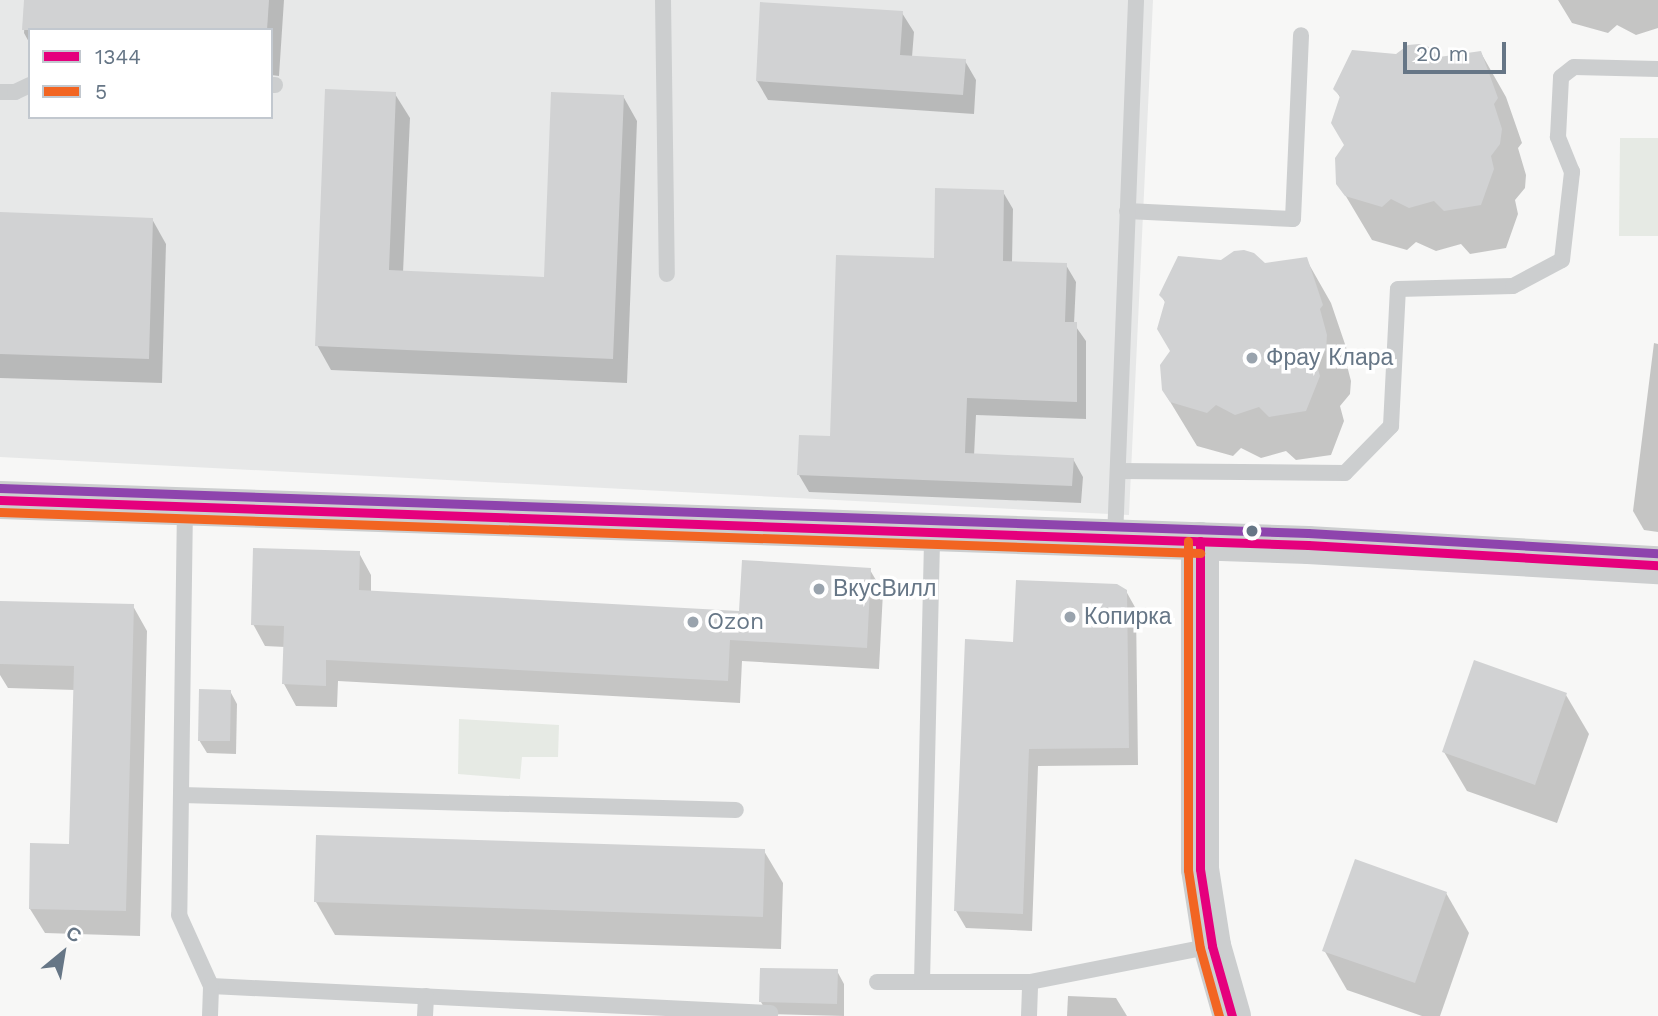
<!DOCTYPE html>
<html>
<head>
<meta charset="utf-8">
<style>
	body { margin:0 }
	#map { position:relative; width:1658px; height:1016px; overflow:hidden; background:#f7f7f6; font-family:"Work Sans",sans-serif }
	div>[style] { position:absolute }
	.built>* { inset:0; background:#e7e8e8 }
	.green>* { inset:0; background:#e6eae4 }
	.shadow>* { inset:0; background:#0003 }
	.building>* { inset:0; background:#d1d2d3 }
	.service>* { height:16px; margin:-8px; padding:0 8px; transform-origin:8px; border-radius:8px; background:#cccecf }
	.tertiary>* { height:38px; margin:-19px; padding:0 19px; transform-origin:19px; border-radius:19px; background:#cccecf }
	.bus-1>* { height:9px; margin:-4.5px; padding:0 4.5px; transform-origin:4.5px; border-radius:4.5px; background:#e5007d }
	.bus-2>* { height:9px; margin:-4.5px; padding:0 4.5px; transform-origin:4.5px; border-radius:4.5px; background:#f26522 }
	.bus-3>* { height:9px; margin:-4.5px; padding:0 4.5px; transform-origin:4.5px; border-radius:4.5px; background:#8e44ad }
	.dots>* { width:19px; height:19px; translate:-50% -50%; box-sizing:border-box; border:4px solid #fff; border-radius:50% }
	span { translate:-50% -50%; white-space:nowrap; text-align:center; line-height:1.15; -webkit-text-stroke:7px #fff; paint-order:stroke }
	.poi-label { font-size:23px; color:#667686 }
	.left { translate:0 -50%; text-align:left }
	.legend { position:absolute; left:28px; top:28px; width:245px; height:91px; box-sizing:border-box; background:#fff; border:2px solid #c2c8cf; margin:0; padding:9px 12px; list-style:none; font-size:21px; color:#667686 }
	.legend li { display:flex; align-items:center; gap:14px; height:35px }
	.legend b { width:35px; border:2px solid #c2c8cf }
	.north { position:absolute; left:28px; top:918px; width:70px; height:70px; -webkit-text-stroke:5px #fff; paint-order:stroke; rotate:30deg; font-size:19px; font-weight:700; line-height:28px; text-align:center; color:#667686 }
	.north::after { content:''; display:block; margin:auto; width:24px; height:32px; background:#667686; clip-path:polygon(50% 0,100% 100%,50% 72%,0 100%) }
	.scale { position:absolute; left:1403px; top:42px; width:103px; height:32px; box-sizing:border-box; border:4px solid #667686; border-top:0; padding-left:9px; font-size:21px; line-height:24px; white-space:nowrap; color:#667686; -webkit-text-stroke:5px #fff; paint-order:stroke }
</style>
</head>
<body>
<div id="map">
	<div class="built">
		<i style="clip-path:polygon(evenodd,0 0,1153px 0,1129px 515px,0 457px,0 0,30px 30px,271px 30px,271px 117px,30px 117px,30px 30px)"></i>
	</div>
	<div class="green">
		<i style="clip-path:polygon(1620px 138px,1658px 138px,1658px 236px,1619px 236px)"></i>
		<i style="clip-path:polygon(459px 719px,559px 725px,558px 757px,522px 757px,520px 779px,458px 774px)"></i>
	</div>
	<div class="shadow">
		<i style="clip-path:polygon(26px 0,284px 0,279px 76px,271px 75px,271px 30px,30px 30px,30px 44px,24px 33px)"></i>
		<i style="clip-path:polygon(1558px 0,1658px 0,1658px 28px,1636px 35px,1617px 25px,1608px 33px,1572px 23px)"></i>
		<i style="clip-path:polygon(902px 13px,914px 32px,912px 57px,965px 61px,976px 80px,974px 114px,768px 100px,757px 81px)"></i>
		<i style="clip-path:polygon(1481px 53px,1506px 97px,1522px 143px,1518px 148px,1526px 175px,1525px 188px,1515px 200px,1518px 214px,1506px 248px,1470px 254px,1461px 244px,1436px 251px,1416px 242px,1407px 250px,1372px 240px,1338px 183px,1346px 145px,1341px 99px,1335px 89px,1439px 59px)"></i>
		<i style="clip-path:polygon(395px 94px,410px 118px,403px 273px,545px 279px,623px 96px,637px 121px,627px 383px,331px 370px,317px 345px)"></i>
		<i style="clip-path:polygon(1003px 192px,1013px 209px,1012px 263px,1066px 265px,1076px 282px,1074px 324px,1086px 341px,1086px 419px,976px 415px,974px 456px,1073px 459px,1083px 477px,1081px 503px,809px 492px,799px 475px,832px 438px,936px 260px)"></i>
		<i style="clip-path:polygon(0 214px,152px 219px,166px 244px,162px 383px,0 378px)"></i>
		<i style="clip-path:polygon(1306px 259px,1331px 303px,1347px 350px,1344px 354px,1351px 381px,1350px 394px,1340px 406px,1344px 421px,1331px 455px,1296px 460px,1286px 451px,1261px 458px,1241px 448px,1233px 456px,1197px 446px,1163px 390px,1171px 352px,1166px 304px,1161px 295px,1264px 265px)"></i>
		<i style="clip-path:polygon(1654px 343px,1658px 344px,1658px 532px,1644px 530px,1633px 511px)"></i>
		<i style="clip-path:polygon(359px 553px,371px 575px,371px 593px,741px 612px,870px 570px,883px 592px,879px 669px,742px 661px,740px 703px,338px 681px,337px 707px,296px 706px,284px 684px,285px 647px,265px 646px,253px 624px)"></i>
		<i style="clip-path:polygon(1126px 591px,1136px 609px,1138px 765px,1038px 766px,1032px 931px,966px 928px,956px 911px,1015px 643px)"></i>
		<i style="clip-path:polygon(0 602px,133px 606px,147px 631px,140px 936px,45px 933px,30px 909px,71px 846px,75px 690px,8px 688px,0 675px)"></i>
		<i style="clip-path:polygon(230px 691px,237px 704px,236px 754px,207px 753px,199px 740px)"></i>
		<i style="clip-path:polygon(1566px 695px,1589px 734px,1557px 823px,1467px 791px,1444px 752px)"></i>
		<i style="clip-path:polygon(764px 851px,783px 883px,781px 949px,335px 935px,316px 902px)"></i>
		<i style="clip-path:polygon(1446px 893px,1469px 933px,1440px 1016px,1422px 1016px,1347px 990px,1324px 950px)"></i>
		<i style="clip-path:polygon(837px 971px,844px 984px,844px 1016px,768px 1014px,761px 1002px)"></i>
		<i style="clip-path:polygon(1068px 996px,1116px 998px,1127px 1016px,1067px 1016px)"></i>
	</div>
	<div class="building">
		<i style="clip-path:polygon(24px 0,269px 0,267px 30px,22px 30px)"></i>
		<i style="clip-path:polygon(760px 2px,903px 11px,900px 55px,966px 59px,963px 95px,756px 81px)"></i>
		<i style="clip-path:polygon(1419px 44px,1429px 47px,1439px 57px,1481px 51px,1498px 98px,1494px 104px,1502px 129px,1500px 144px,1491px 156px,1494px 169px,1481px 205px,1444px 211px,1434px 201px,1409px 208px,1391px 199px,1382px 207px,1345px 196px,1336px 184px,1335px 158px,1344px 145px,1331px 123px,1340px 96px,1333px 89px,1352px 50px,1396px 54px,1408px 45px)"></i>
		<i style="clip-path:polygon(325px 89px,396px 92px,389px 270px,544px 277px,551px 92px,624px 95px,613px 359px,315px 346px)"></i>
		<i style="clip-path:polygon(935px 188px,1004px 190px,1003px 261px,1067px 263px,1065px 322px,1077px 322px,1077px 402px,967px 398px,965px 453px,1074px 458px,1072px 486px,797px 475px,799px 435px,830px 436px,836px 255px,934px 258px)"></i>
		<i style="clip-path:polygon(0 212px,153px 218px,149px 359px,0 354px)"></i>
		<i style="clip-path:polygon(1244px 250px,1254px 253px,1265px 263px,1307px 257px,1323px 305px,1320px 309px,1327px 335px,1326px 350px,1316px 362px,1320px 376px,1306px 411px,1269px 417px,1259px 407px,1235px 415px,1216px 405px,1207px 413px,1170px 402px,1162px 390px,1160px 365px,1170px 351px,1157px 329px,1165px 301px,1159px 295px,1178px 256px,1221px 260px,1234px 251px)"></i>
		<i style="clip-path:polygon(253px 548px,360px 551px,359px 590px,739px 611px,742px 560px,871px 568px,867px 648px,730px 640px,728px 681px,326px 660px,326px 686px,282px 684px,284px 626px,251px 625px)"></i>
		<i style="clip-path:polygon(1016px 580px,1117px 584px,1127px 590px,1129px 748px,1029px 749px,1023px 914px,954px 911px,965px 639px,1013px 642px)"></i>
		<i style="clip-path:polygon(0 601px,134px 604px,126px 911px,29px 909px,30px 843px,69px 844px,74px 666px,0 664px)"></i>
		<i style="clip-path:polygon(1474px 660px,1567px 693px,1535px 785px,1442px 752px)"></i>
		<i style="clip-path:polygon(199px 689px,231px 690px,230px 741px,198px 741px)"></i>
		<i style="clip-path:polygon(316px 835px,765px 849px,763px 917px,314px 902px)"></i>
		<i style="clip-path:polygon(1355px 859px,1447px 892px,1415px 983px,1322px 951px)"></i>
		<i style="clip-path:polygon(760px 968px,838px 969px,837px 1004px,759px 1002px)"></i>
	</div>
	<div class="service">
		<i style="left:663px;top:0;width:274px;rotate:89.2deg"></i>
		<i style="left:271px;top:85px;width:4px"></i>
		<i style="left:0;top:92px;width:15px"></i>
		<i style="left:15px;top:92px;width:17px;rotate:-25deg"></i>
		<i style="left:1127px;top:211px;width:166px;rotate:2.8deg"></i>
		<i style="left:1293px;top:219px;width:184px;rotate:-87.5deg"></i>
		<i style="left:1118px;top:471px;width:227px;rotate:0.5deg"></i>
		<i style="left:1345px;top:473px;width:66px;rotate:-45.6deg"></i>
		<i style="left:1391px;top:426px;width:137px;rotate:-87.1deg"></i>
		<i style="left:1398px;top:289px;width:115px;rotate:-1.5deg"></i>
		<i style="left:1513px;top:286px;width:55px;rotate:-28deg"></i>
		<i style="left:1562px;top:260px;width:89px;rotate:-83.5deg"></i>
		<i style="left:1572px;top:172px;width:38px;rotate:-112deg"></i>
		<i style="left:1558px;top:137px;width:60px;rotate:-87.1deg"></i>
		<i style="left:1561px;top:77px;width:16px;rotate:-38deg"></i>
		<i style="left:1574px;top:67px;width:84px;rotate:1.4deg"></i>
		<i style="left:185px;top:506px;width:409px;rotate:90.8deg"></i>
		<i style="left:179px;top:915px;width:78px;rotate:65.7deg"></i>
		<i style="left:211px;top:986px;width:560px;rotate:2.77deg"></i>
		<i style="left:1115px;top:538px;width:538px;rotate:-87.76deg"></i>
		<i style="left:181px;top:795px;width:555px;rotate:1.55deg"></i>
		<i style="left:877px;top:982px;width:153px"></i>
		<i style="left:1030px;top:982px;width:186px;rotate:-11.2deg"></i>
		<i style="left:922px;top:982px;width:451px;rotate:-88.7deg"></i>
		<i style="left:210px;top:1016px;width:30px;rotate:-88deg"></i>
		<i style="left:425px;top:1016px;width:20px;rotate:-87deg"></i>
		<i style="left:1029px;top:1016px;width:34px;rotate:-88deg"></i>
	</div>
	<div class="tertiary">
		<i style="left:0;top:500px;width:1309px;rotate:1.97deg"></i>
		<i style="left:1308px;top:545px;width:351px;rotate:3.3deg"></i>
		<i style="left:1200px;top:541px;width:328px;rotate:90deg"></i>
		<i style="left:1200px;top:869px;width:78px;rotate:81.1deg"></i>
		<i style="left:1212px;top:946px;width:73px;rotate:74.1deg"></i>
	</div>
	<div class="bus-1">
		<i style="left:0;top:500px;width:1309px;rotate:1.97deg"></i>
		<i style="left:1308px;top:545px;width:351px;rotate:3.3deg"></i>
		<i style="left:1200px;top:541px;width:328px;rotate:90deg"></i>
		<i style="left:1200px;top:869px;width:78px;rotate:81.1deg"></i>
		<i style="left:1212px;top:946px;width:73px;rotate:74.1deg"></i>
	</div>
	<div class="bus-2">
		<i style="left:0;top:512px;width:1201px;rotate:1.96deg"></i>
		<i style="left:1188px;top:541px;width:329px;rotate:90deg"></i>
		<i style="left:1188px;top:870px;width:79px;rotate:81.3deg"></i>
		<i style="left:1200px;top:948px;width:71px;rotate:74.4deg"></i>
	</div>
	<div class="bus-3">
		<i style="left:0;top:488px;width:1309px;rotate:1.97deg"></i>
		<i style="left:1308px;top:533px;width:351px;rotate:3.3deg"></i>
	</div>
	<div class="dots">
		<i style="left:1252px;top:358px;background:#99a3ad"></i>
		<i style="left:1252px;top:531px;background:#667686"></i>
		<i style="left:819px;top:589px;background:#99a3ad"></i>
		<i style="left:1070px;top:617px;background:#99a3ad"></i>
		<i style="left:693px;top:622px;background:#99a3ad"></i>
	</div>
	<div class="poi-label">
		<span class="left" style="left:1266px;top:358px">Фрау Клара</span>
		<span class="left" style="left:833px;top:589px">ВкусВилл</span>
		<span class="left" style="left:1084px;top:617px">Копирка</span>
		<span class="left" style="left:707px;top:622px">Ozon</span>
	</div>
	<ul class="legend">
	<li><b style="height:9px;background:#e5007d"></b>1344</li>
	<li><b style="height:9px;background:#f26522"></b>5</li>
	</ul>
	<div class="north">С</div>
	<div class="scale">20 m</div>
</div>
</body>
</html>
